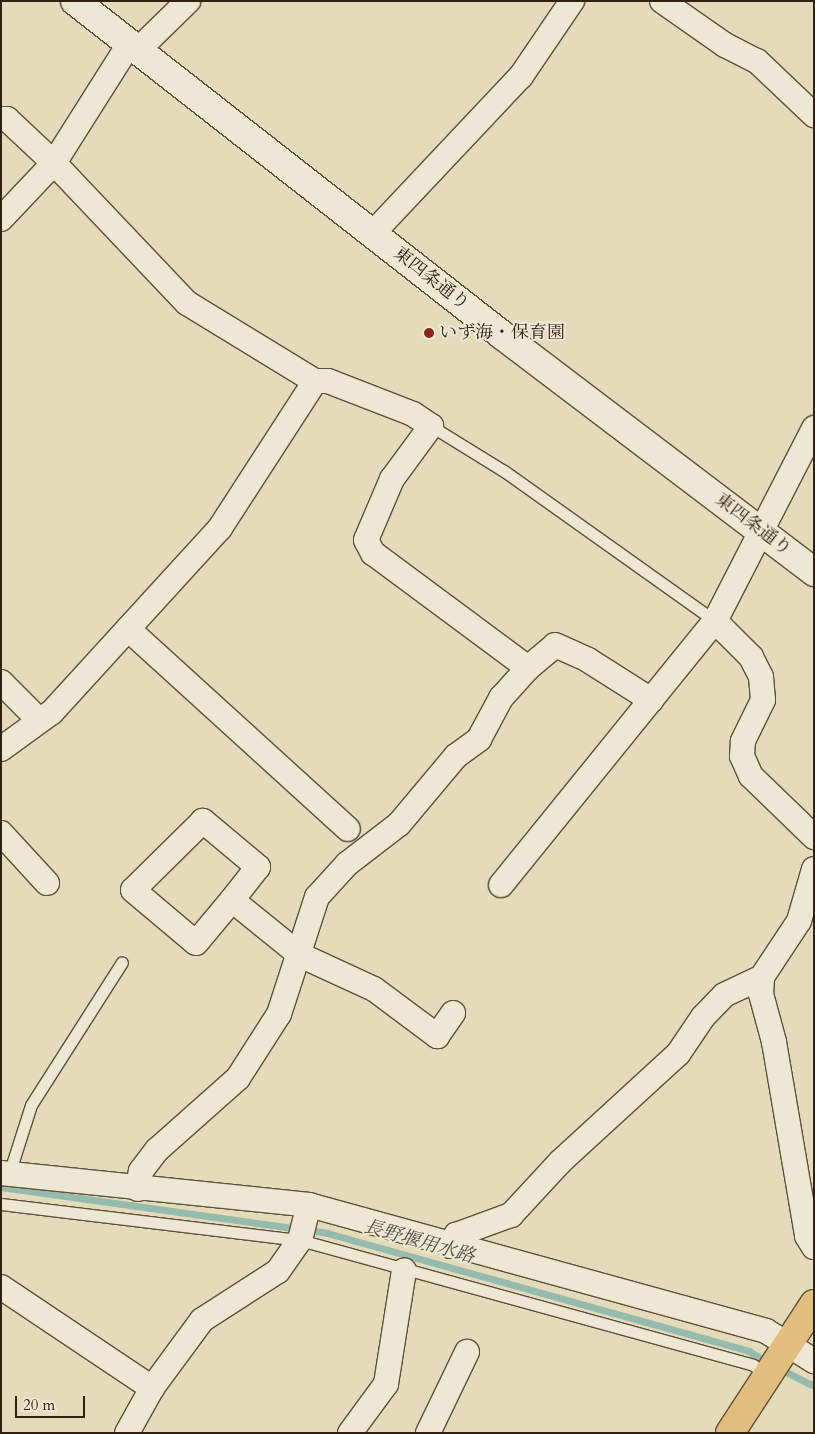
<!DOCTYPE html>
<html>
<head>
<meta charset="utf-8">
<style>
	body { margin:0 }
	#map { position:relative; width:815px; height:1434px; overflow:hidden; background:#e4dbbb; font-family:Cardo,"Noto Serif JP",serif }
	div>[style] { position:absolute }
	.stream>* { height:7px; margin:-3.5px; padding:0 3.5px; transform-origin:3.5px; border-radius:3.5px; background:#95bbaf }
	.roads { filter:drop-shadow(1px 0 #5f503b) drop-shadow(-1px 0 #5f503b) drop-shadow(0 1px #5f503b) drop-shadow(0 -1px #5f503b) }
	.lane>* { height:11px; margin:-5.5px; padding:0 5.5px; transform-origin:5.5px; border-radius:5.5px; background:#ede8d3 }
	.street>* { height:24px; margin:-12px; padding:0 12px; transform-origin:12px; border-radius:12px; background:#ede8d3 }
	.secondary>* { height:28px; margin:-14px; padding:0 14px; transform-origin:14px; border-radius:14px; background:#ede8d3 }
	.primary>* { height:28px; margin:-14px; padding:0 14px; transform-origin:14px; border-radius:14px; background:#e2be7e }
	.dots>* { width:14px; height:14px; translate:-50% -50%; box-sizing:border-box; border:2px solid #ede8d3; border-radius:50% }
	span { translate:-50% -50%; white-space:nowrap; text-align:center; line-height:1.15; -webkit-text-stroke:4px #ede8d3; paint-order:stroke }
	.street-label { font-size:18px; color:#332110 }
	.poi-label { font-size:18px; color:#332110 }
	.left { translate:0 -50%; text-align:left }
	.water-label { font-size:19px; color:#504f40; font-style:italic }
	.frame { position:absolute; inset:0; border:2px solid #332110; pointer-events:none }
	.scale { position:absolute; left:15px; top:1396px; width:70px; height:22px; box-sizing:border-box; border:2px solid #332110; border-top:0; padding-left:6px; font-size:15px; line-height:18px; white-space:nowrap; color:#332110; -webkit-text-stroke:4px #ede8d3; paint-order:stroke }
</style>
</head>
<body>
<div id="map">
	<div class="stream">
		<i style="left:1px;top:1187px;width:329px;rotate:8deg"></i>
		<i style="left:327px;top:1233px;width:438px;rotate:15.6deg"></i>
		<i style="left:749px;top:1351px;width:22px;rotate:32deg"></i>
		<i style="left:778px;top:1368px;width:40px;rotate:26.6deg"></i>
	</div>
	<div class="roads">
		<div class="lane">
			<i style="left:431px;top:426px;width:86px;rotate:31.7deg"></i>
			<i style="left:504px;top:471px;width:259px;rotate:35.4deg"></i>
			<i style="left:9px;top:1174px;width:72px;rotate:-72.3deg"></i>
			<i style="left:31px;top:1105px;width:169px;rotate:-57.5deg"></i>
			<i style="left:1px;top:1204px;width:301px;rotate:6.9deg"></i>
			<i style="left:300px;top:1240px;width:470px;rotate:15.4deg"></i>
			<i style="left:753px;top:1365px;width:18px;rotate:34deg"></i>
		</div>
		<div class="street">
			<i style="left:662px;top:1px;width:77px;rotate:34.9deg"></i>
			<i style="left:725px;top:45px;width:36px;rotate:27deg"></i>
			<i style="left:757px;top:61px;width:79px;rotate:43.5deg"></i>
			<i style="left:139px;top:49px;width:69px;rotate:-44.4deg"></i>
			<i style="left:1px;top:119px;width:6px"></i>
			<i style="left:7px;top:119px;width:64px;rotate:43.1deg"></i>
			<i style="left:54px;top:163px;width:193px;rotate:46.5deg"></i>
			<i style="left:187px;top:303px;width:150px;rotate:31.4deg"></i>
			<i style="left:315px;top:381px;width:13px"></i>
			<i style="left:328px;top:381px;width:91px;rotate:21.2deg"></i>
			<i style="left:413px;top:414px;width:22px;rotate:34deg"></i>
			<i style="left:431px;top:426px;width:66px;rotate:126.3deg"></i>
			<i style="left:392px;top:479px;width:66px;rotate:113.1deg"></i>
			<i style="left:366px;top:540px;width:15px;rotate:62deg"></i>
			<i style="left:373px;top:553px;width:193px;rotate:36.6deg"></i>
			<i style="left:1px;top:219px;width:77px;rotate:-46.6deg"></i>
			<i style="left:54px;top:163px;width:142px;rotate:-57.7deg"></i>
			<i style="left:373px;top:233px;width:216px;rotate:-46.7deg"></i>
			<i style="left:521px;top:76px;width:91px;rotate:-55.8deg"></i>
			<i style="left:715px;top:621px;width:51px;rotate:45deg"></i>
			<i style="left:751px;top:657px;width:22px;rotate:63deg"></i>
			<i style="left:761px;top:677px;width:23px;rotate:85deg"></i>
			<i style="left:763px;top:700px;width:46px;rotate:116deg"></i>
			<i style="left:743px;top:741px;width:15px;rotate:94deg"></i>
			<i style="left:742px;top:756px;width:22px;rotate:66deg"></i>
			<i style="left:751px;top:776px;width:88px;rotate:44.1deg"></i>
			<i style="left:128px;top:629px;width:297px;rotate:42.3deg"></i>
			<i style="left:1px;top:682px;width:54px;rotate:45deg"></i>
			<i style="left:1px;top:749px;width:63px;rotate:-36deg"></i>
			<i style="left:52px;top:712px;width:249px;rotate:-47.6deg"></i>
			<i style="left:220px;top:528px;width:175px;rotate:-57.1deg"></i>
			<i style="left:1px;top:833px;width:68px;rotate:47.4deg"></i>
			<i style="left:814px;top:869px;width:54px;rotate:106.1deg"></i>
			<i style="left:799px;top:921px;width:67px;rotate:123.5deg"></i>
			<i style="left:762px;top:977px;width:17px;rotate:93deg"></i>
			<i style="left:761px;top:994px;width:50px;rotate:74.8deg"></i>
			<i style="left:774px;top:1042px;width:197px;rotate:80.3deg"></i>
			<i style="left:807px;top:1236px;width:13px;rotate:58deg"></i>
			<i style="left:501px;top:885px;width:340px;rotate:-51deg"></i>
			<i style="left:715px;top:621px;width:217px;rotate:-62.8deg"></i>
			<i style="left:232px;top:900px;width:42px;rotate:-51.8deg"></i>
			<i style="left:258px;top:867px;width:72px;rotate:-140.1deg"></i>
			<i style="left:203px;top:821px;width:98px;rotate:135.4deg"></i>
			<i style="left:133px;top:890px;width:82px;rotate:40.1deg"></i>
			<i style="left:196px;top:943px;width:56px;rotate:-50.1deg"></i>
			<i style="left:232px;top:900px;width:87px;rotate:39deg"></i>
			<i style="left:300px;top:955px;width:81px;rotate:24.7deg"></i>
			<i style="left:374px;top:989px;width:79px;rotate:36.7deg"></i>
			<i style="left:437px;top:1036px;width:28px;rotate:-55deg"></i>
			<i style="left:1px;top:1173px;width:310px;rotate:5.9deg"></i>
			<i style="left:309px;top:1205px;width:474px;rotate:15.4deg"></i>
			<i style="left:766px;top:1331px;width:57px;rotate:32deg"></i>
			<i style="left:138px;top:1189px;width:18px;rotate:-81deg"></i>
			<i style="left:141px;top:1171px;width:26px;rotate:-53deg"></i>
			<i style="left:157px;top:1150px;width:108px;rotate:-41.6deg"></i>
			<i style="left:238px;top:1078px;width:76px;rotate:-57.4deg"></i>
			<i style="left:279px;top:1014px;width:123px;rotate:-72deg"></i>
			<i style="left:317px;top:897px;width:45px;rotate:-47.7deg"></i>
			<i style="left:347px;top:864px;width:66px;rotate:-37.6deg"></i>
			<i style="left:399px;top:824px;width:89px;rotate:-50deg"></i>
			<i style="left:456px;top:756px;width:29px;rotate:-36deg"></i>
			<i style="left:479px;top:739px;width:47px;rotate:-61.8deg"></i>
			<i style="left:501px;top:698px;width:40px;rotate:-48deg"></i>
			<i style="left:528px;top:668px;width:35px;rotate:-40deg"></i>
			<i style="left:555px;top:645px;width:36px;rotate:24deg"></i>
			<i style="left:588px;top:660px;width:75px;rotate:32.4deg"></i>
			<i style="left:450px;top:1246px;width:13px;rotate:-61deg"></i>
			<i style="left:456px;top:1235px;width:59px;rotate:-20deg"></i>
			<i style="left:511px;top:1215px;width:72px;rotate:-47.2deg"></i>
			<i style="left:560px;top:1162px;width:160px;rotate:-42.5deg"></i>
			<i style="left:678px;top:1054px;width:45px;rotate:-56deg"></i>
			<i style="left:703px;top:1017px;width:30px;rotate:-46deg"></i>
			<i style="left:724px;top:995px;width:42px;rotate:-25.3deg"></i>
			<i style="left:1px;top:1287px;width:182px;rotate:33.8deg"></i>
			<i style="left:127px;top:1433px;width:51px;rotate:-60.9deg"></i>
			<i style="left:152px;top:1388px;width:84px;rotate:-53.7deg"></i>
			<i style="left:202px;top:1320px;width:90px;rotate:-32.8deg"></i>
			<i style="left:278px;top:1271px;width:38px;rotate:-55deg"></i>
			<i style="left:300px;top:1240px;width:36px;rotate:-76deg"></i>
			<i style="left:350px;top:1433px;width:61px;rotate:-53.7deg"></i>
			<i style="left:386px;top:1384px;width:115px;rotate:-81deg"></i>
			<i style="left:428px;top:1433px;width:90px;rotate:-64.3deg"></i>
		</div>
		<div class="secondary">
			<i style="left:75px;top:1px;width:542px;rotate:38.03deg"></i>
			<i style="left:502px;top:335px;width:392px;rotate:37.2deg"></i>
		</div>
		<div class="primary">
			<i style="left:730px;top:1433px;width:154px;rotate:-56.9deg"></i>
		</div>
	</div>
	<div class="dots">
		<i style="left:429px;top:333px;background:#8f2418"></i>
	</div>
	<div class="street-label">
		<span style="left:431px;top:279px;rotate:38deg">東四条通り</span>
		<span style="left:753px;top:525px;rotate:37deg">東四条通り</span>
	</div>
	<div class="poi-label">
		<span class="left" style="left:439px;top:333px">いず海・保育園</span>
	</div>
	<div class="water-label">
		<span style="left:419px;top:1242px;rotate:16deg">長野堰用水路</span>
	</div>
	<div class="frame"></div>
	<div class="scale">20 m</div>
</div>
</body>
</html>
